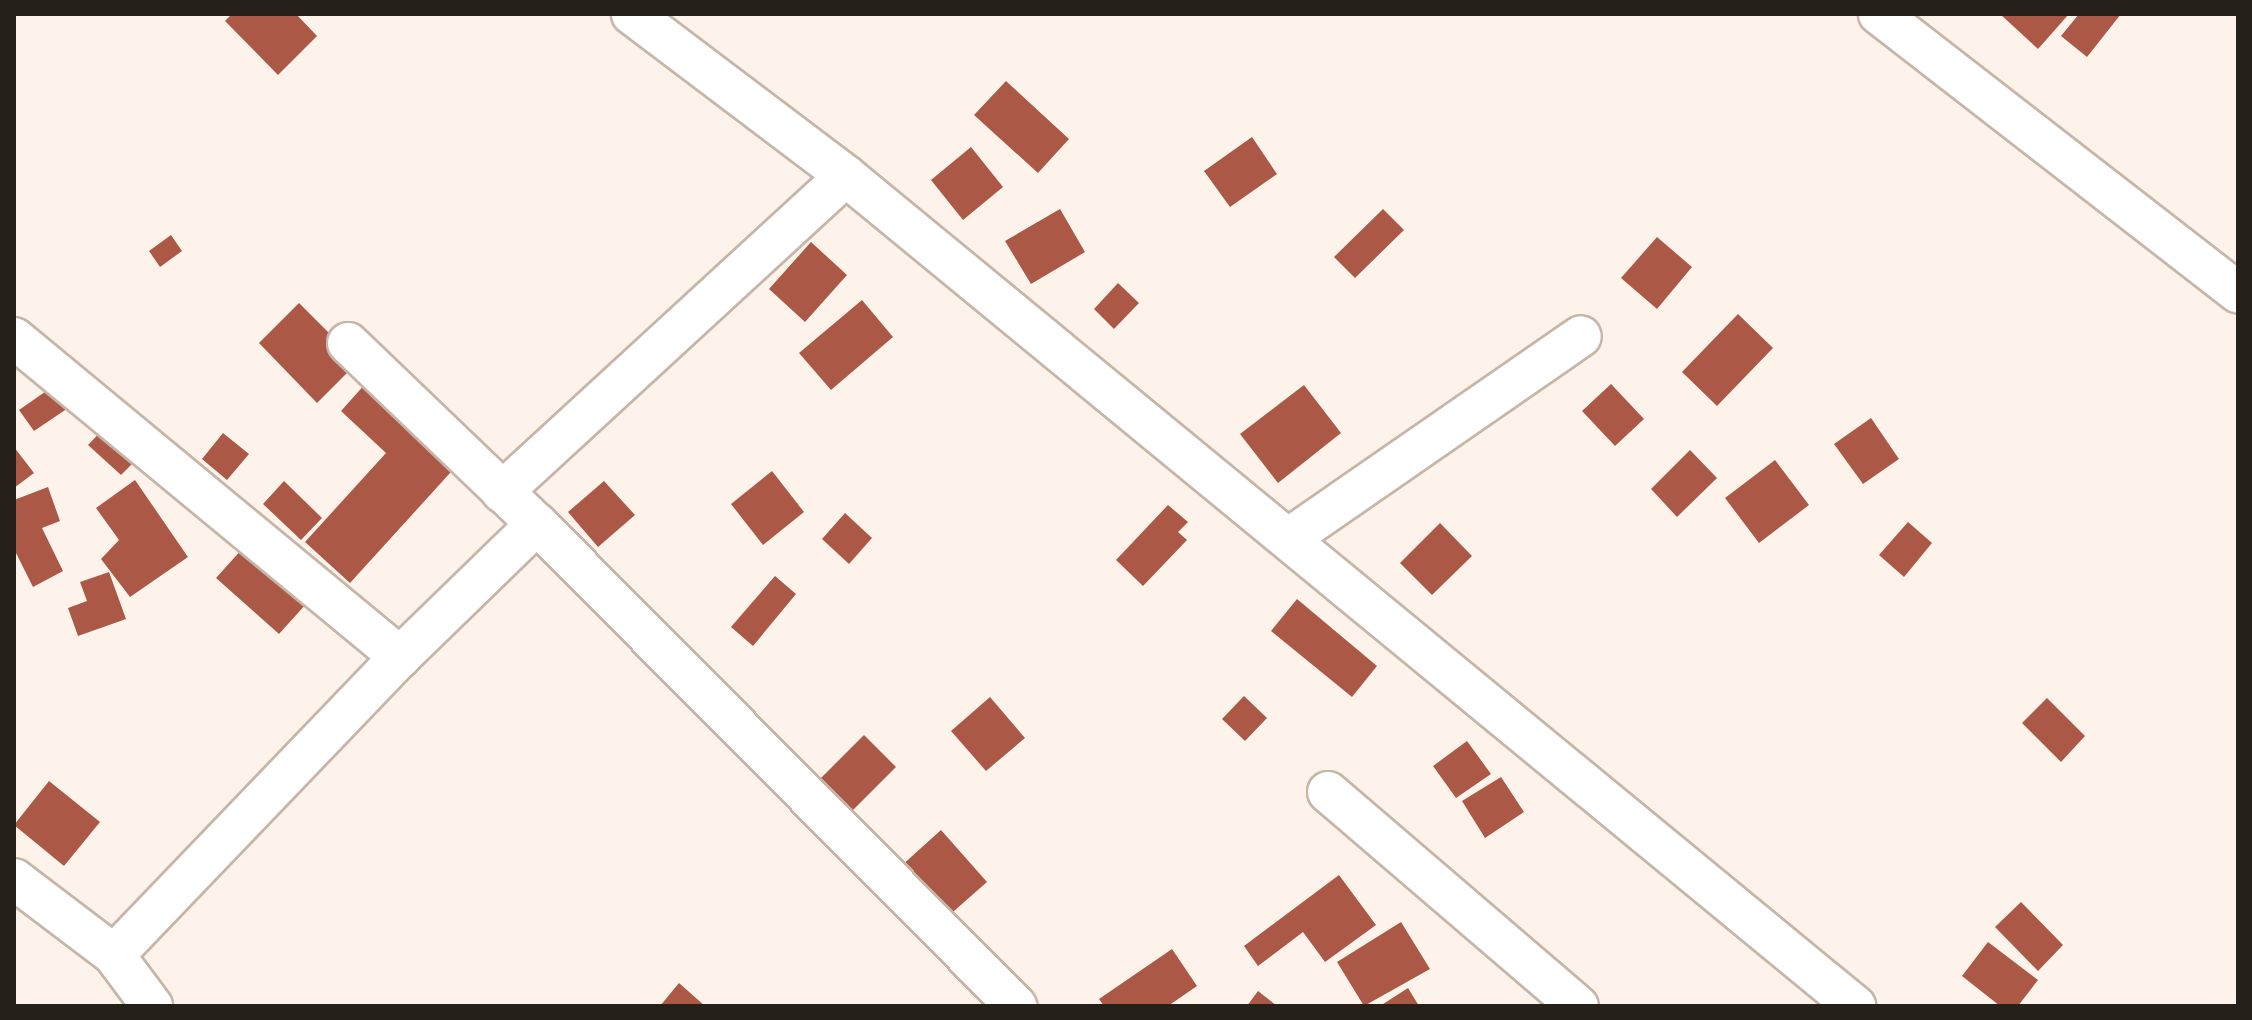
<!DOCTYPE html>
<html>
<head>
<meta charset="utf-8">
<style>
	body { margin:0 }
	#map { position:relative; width:2252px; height:1020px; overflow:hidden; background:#fef3eb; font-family:Arial,sans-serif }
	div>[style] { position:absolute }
	.building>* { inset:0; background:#ac5847 }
	.roads { filter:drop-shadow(2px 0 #c6b6a8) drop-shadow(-2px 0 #c6b6a8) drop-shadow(0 2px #c6b6a8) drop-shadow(0 -2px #c6b6a8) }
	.minor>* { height:40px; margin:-20px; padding:0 20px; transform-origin:20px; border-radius:20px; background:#fff }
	span { translate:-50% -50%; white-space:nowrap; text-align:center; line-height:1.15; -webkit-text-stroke:8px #fef3eb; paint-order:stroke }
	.frame { position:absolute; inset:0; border:16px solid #26201b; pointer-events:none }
</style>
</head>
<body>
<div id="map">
	<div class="building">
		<i style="clip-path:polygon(232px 14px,296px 14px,317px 36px,278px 75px,225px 21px)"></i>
		<i style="clip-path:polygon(2000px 14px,2069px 14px,2038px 49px)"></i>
		<i style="clip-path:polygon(2079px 14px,2121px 14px,2087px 57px,2061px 36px)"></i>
		<i style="clip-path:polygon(1006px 81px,1069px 139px,1038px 173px,974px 115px)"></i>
		<i style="clip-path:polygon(1252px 137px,1277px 174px,1230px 207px,1204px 171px)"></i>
		<i style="clip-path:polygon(971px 147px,1003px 187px,963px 220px,931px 180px)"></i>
		<i style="clip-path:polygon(1060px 209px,1085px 252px,1031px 284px,1005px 241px)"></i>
		<i style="clip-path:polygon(1383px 209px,1404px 230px,1355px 278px,1334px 257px)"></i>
		<i style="clip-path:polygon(171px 235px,182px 251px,160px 267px,149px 251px)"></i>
		<i style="clip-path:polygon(1657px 237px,1692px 267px,1657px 309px,1621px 278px)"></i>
		<i style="clip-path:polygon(811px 242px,847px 275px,805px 322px,769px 289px)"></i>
		<i style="clip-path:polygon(1118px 283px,1139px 303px,1114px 329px,1094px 309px)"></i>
		<i style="clip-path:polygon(862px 300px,893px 337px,831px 390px,799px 353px)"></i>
		<i style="clip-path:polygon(299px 303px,358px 362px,317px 403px,259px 343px)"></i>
		<i style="clip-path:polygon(1738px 314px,1773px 348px,1717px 406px,1682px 372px)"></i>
		<i style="clip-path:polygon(62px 380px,77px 402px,34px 431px,19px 410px)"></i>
		<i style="clip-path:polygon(367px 382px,460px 462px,350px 583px,305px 542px,386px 453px,341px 411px)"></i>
		<i style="clip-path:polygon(1611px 384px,1644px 419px,1615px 446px,1582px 411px)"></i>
		<i style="clip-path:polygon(1304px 385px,1341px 433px,1278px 483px,1240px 434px)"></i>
		<i style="clip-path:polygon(1871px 418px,1899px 459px,1863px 484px,1834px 444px)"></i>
		<i style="clip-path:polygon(109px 423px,142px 454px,121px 475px,88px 445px)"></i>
		<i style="clip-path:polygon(223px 433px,249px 454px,227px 480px,202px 459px)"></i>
		<i style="clip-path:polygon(14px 447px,34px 473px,14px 488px)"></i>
		<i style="clip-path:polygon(1690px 450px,1717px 478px,1677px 517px,1651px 489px)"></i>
		<i style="clip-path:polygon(1775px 460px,1809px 505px,1759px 543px,1725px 498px)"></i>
		<i style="clip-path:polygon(772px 471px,804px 512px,763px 545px,731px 504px)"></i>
		<i style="clip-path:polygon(135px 480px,188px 557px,130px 597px,101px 559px,119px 540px,96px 508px)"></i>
		<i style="clip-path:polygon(284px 481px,322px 518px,301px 540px,263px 504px)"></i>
		<i style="clip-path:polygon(604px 481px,635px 515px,598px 547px,568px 512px)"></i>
		<i style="clip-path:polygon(48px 487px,60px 521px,42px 528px,63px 571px,33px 587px,14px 549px,14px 500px)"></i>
		<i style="clip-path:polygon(1168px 505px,1188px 522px,1178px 532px,1187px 540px,1143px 586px,1116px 560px)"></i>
		<i style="clip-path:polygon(845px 513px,872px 538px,849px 564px,822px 539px)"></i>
		<i style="clip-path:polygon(1908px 522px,1932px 543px,1904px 577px,1879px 555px)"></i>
		<i style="clip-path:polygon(1440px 523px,1472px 556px,1432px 595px,1400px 563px)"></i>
		<i style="clip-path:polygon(252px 538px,315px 594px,279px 634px,216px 578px)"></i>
		<i style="clip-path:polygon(109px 572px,126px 619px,78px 636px,68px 608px,87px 601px,80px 582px)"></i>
		<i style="clip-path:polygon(775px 576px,796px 594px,753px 646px,731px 627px)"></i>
		<i style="clip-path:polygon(1297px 599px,1377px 666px,1352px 697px,1271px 631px)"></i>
		<i style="clip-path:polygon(1244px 696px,1267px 718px,1245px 741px,1222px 719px)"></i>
		<i style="clip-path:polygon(990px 697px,1025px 738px,986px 771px,951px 731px)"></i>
		<i style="clip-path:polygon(2047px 698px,2085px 736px,2061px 762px,2022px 723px)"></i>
		<i style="clip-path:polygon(864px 735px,896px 767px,843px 820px,812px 787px)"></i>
		<i style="clip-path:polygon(1467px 741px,1491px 774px,1456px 798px,1433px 766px)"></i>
		<i style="clip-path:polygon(1501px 777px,1524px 812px,1485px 838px,1462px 801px)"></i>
		<i style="clip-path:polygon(49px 781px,100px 822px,64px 866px,14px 825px)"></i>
		<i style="clip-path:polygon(941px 830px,987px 882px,946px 918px,900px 867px)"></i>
		<i style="clip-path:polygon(1339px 875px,1376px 925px,1325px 962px,1303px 932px,1258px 966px,1244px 946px)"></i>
		<i style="clip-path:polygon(2021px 902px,2063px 945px,2038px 971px,1995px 927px)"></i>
		<i style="clip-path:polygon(1401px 922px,1430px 969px,1364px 1006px,1337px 962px)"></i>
		<i style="clip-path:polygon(1988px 942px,2038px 980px,2018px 1006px,2000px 1006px,1962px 976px)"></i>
		<i style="clip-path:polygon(1172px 949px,1197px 986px,1168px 1006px,1104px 1006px,1099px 999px)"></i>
		<i style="clip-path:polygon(679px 983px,705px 1006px,660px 1006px)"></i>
		<i style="clip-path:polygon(1408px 988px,1419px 1006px,1380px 1006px)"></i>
		<i style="clip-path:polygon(1258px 991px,1277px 1006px,1247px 1006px)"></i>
	</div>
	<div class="roads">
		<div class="minor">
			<i style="left:632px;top:14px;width:268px;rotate:37.1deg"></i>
			<i style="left:846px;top:176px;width:1307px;rotate:39.44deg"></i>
			<i style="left:1879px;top:14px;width:454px;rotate:37.8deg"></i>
			<i style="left:14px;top:338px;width:501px;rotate:39.57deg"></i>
			<i style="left:348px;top:343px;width:262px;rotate:43.8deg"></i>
			<i style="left:537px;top:524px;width:680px;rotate:45.18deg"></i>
			<i style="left:502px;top:492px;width:467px;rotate:-42.6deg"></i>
			<i style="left:1288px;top:539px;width:356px;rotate:-34.7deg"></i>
			<i style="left:1328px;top:792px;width:329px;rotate:40.6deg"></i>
			<i style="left:14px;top:879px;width:126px;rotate:37.2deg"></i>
			<i style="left:114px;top:955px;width:64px;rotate:53.3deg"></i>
			<i style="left:114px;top:955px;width:413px;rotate:-46.2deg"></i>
			<i style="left:400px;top:657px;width:191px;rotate:-44.2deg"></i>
		</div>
	</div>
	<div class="frame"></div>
</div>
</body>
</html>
